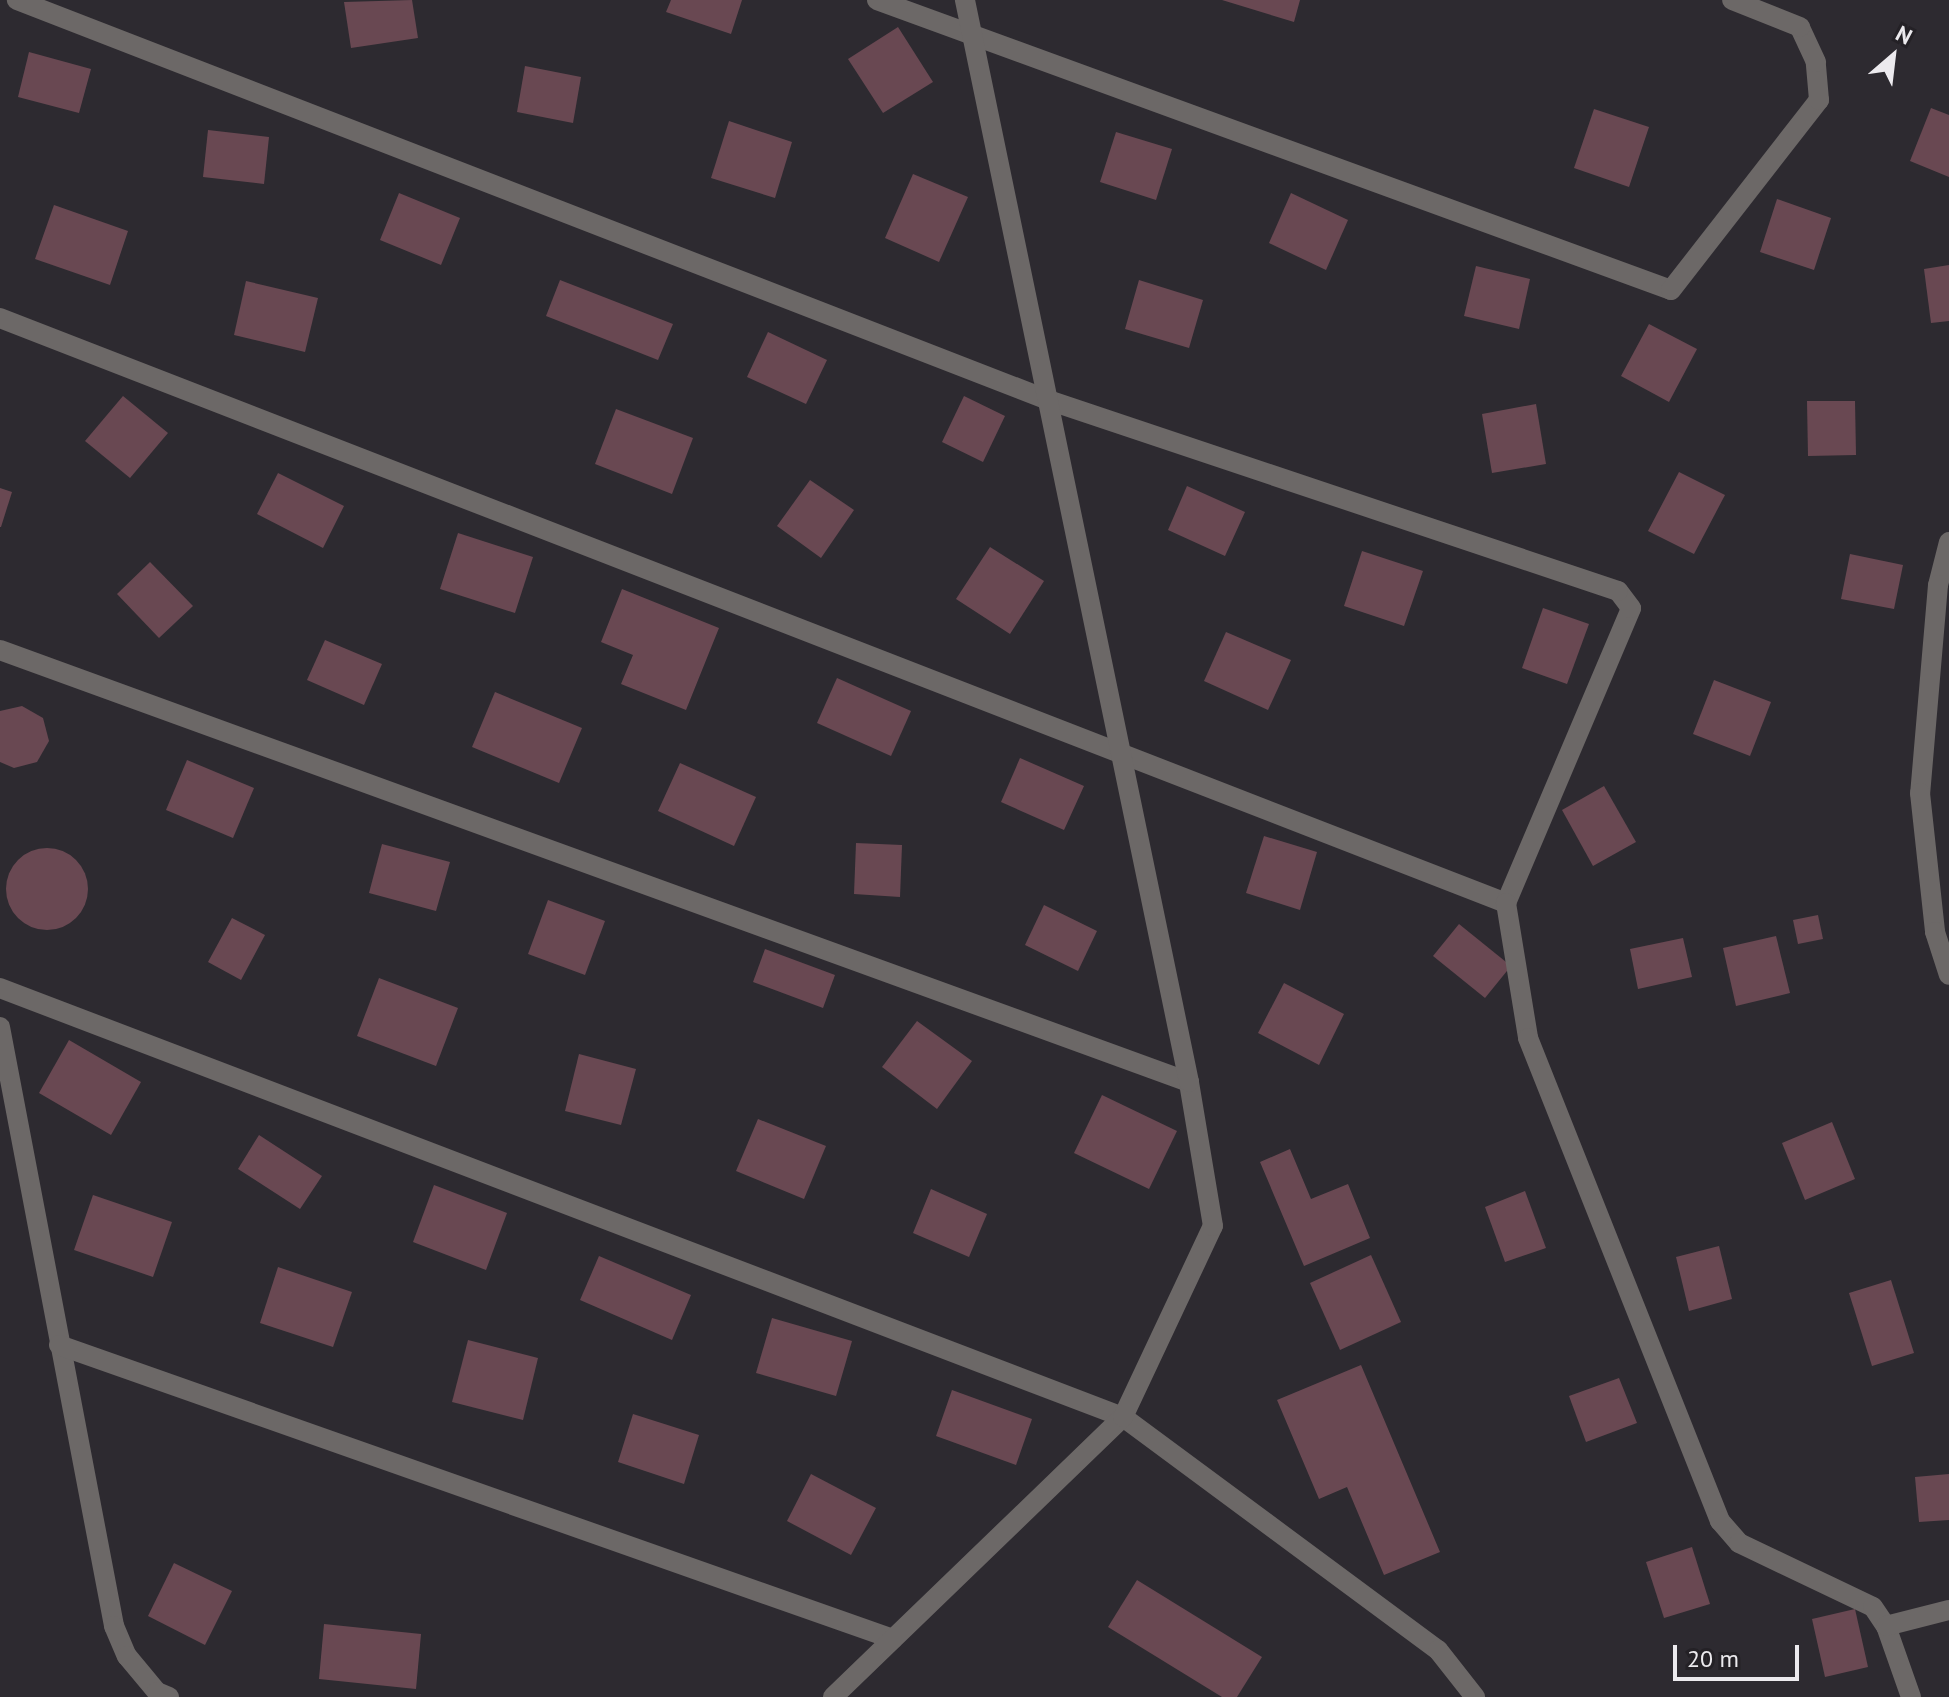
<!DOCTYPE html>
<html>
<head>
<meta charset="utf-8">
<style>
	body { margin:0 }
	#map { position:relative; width:1949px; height:1697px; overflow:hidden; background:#2d2a30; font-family:"PT Sans",sans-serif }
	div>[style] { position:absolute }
	.building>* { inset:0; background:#694852 }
	.round { border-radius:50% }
	.street>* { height:20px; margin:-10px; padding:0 10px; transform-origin:10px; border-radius:10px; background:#6c6867 }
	span { translate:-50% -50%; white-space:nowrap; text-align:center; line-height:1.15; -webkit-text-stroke:6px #242126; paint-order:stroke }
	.north { position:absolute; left:1853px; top:16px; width:80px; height:80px; -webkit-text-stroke:6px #242126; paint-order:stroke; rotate:28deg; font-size:22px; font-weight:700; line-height:32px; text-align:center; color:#eceaee }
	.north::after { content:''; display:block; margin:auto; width:28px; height:36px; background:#eceaee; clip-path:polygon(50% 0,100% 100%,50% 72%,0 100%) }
	.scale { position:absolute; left:1673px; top:1645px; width:126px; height:36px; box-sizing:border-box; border:4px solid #eceaee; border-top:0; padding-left:10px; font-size:24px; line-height:28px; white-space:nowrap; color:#eceaee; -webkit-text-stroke:6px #242126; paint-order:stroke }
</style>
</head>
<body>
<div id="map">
	<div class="building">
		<i style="clip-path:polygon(412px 0,418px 38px,351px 48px,344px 2px)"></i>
		<i style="clip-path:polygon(671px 0,742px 0,731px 34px,666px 12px)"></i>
		<i style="clip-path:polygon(1222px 0,1300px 0,1294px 22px)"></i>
		<i style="clip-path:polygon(898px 27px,933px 82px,883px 113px,848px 59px)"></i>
		<i style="clip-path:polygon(29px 52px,91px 69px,79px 113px,18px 97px)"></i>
		<i style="clip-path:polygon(525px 66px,581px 77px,573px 123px,517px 112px)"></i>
		<i style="clip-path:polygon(1931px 108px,1949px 115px,1949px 177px,1910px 161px)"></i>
		<i style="clip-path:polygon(1594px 109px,1649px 127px,1629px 187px,1574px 168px)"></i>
		<i style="clip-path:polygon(729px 121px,792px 142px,775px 198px,711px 178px)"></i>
		<i style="clip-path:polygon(208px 130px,269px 137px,264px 184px,203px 177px)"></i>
		<i style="clip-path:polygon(1116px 132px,1172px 149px,1156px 200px,1100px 182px)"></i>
		<i style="clip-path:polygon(913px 174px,968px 197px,939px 262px,885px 238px)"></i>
		<i style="clip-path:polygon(399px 193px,460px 218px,441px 265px,380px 240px)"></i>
		<i style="clip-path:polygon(1291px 193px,1348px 220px,1326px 270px,1269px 243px)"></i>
		<i style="clip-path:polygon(1777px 199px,1831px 218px,1814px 270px,1760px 252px)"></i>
		<i style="clip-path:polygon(54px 205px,128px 231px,110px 285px,35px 259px)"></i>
		<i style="clip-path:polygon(1949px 265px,1949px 321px,1931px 323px,1924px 269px)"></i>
		<i style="clip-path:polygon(1476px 266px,1530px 279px,1519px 329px,1464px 316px)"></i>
		<i style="clip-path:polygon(560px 280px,673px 324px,658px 360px,546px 316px)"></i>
		<i style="clip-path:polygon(1139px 280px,1203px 300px,1189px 348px,1125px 329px)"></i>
		<i style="clip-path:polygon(246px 281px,318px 298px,305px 352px,234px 335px)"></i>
		<i style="clip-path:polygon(1649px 324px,1697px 349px,1669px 402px,1621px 376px)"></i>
		<i style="clip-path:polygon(768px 332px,827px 360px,806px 404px,747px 377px)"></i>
		<i style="clip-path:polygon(123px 396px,168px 433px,130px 478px,85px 441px)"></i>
		<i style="clip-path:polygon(964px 396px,1005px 416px,983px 462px,942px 442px)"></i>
		<i style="clip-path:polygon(1807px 401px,1855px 401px,1856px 455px,1808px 456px)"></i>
		<i style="clip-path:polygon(1536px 404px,1546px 464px,1492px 473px,1482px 414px)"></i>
		<i style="clip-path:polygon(616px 409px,693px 438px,672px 494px,595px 464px)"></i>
		<i style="clip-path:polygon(1679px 472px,1725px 495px,1694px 554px,1648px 531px)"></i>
		<i style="clip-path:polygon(278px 473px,344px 506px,323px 548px,257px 514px)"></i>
		<i style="clip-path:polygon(810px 480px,854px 510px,821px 558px,777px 526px)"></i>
		<i style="clip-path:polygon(1187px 486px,1245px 512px,1225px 556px,1168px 530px)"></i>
		<i style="clip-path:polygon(0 488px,12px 492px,1px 527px,0 527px)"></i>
		<i style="clip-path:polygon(458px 533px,533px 557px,515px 613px,440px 589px)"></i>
		<i style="clip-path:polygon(990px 547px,1044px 581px,1010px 634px,956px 599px)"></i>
		<i style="clip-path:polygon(1362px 551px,1423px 571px,1404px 626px,1344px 606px)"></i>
		<i style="clip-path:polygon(1850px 554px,1903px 565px,1894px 609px,1841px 599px)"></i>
		<i style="clip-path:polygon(150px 562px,193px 606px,159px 638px,117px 594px)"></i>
		<i style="clip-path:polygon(622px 589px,719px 628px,686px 710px,621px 684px,633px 655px,601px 642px)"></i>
		<i style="clip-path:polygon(1543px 608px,1589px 624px,1567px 684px,1522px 668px)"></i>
		<i style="clip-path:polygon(1226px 632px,1291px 660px,1268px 710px,1204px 681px)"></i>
		<i style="clip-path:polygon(325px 640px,382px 664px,364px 705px,307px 680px)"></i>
		<i style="clip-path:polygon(837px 678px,911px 711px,891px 756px,817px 723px)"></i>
		<i style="clip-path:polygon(1714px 680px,1771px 702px,1750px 756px,1693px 734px)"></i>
		<i style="clip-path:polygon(495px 692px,582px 728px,559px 783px,472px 747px)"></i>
		<i style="clip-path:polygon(22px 706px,43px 718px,49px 741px,37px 762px,14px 768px,0 762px,0 711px)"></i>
		<i style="clip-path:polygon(1020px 758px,1084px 786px,1064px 830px,1001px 802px)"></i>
		<i style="clip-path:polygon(187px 760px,254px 788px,233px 838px,166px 810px)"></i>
		<i style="clip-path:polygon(680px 763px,756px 797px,734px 846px,658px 811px)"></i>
		<i style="clip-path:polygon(1604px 786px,1636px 842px,1593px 866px,1562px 810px)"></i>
		<i style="clip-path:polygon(1264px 836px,1317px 852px,1300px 910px,1246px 893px)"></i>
		<i style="clip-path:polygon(856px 843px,902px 845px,900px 897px,854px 894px)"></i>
		<i style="clip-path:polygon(382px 844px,450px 862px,436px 911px,369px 893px)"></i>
		<i class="round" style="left:6px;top:848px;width:82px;height:82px"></i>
		<i style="clip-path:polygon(548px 900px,605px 921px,585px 975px,528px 954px)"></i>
		<i style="clip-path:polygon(1044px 905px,1097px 931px,1078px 971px,1025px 945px)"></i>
		<i style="clip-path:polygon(1818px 915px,1823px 939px,1798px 944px,1793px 920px)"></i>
		<i style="clip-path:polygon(232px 918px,265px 935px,241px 980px,208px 962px)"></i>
		<i style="clip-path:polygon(1459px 924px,1511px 966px,1485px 998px,1433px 956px)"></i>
		<i style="clip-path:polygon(1776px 936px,1790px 993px,1736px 1006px,1723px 948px)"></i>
		<i style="clip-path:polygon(1683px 938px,1692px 977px,1638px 989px,1630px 949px)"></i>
		<i style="clip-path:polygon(765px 949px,835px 975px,823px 1008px,753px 982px)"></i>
		<i style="clip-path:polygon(379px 978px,458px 1008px,436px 1066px,357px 1036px)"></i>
		<i style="clip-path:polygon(1284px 983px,1344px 1014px,1319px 1065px,1258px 1033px)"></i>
		<i style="clip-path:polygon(917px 1021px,972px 1061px,937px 1109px,882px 1067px)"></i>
		<i style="clip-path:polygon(69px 1040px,141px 1082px,111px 1135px,39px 1093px)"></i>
		<i style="clip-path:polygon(579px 1054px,636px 1069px,621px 1125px,565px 1111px)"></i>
		<i style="clip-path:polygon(1102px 1095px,1177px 1131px,1149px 1189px,1074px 1153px)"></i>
		<i style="clip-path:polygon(758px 1119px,826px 1146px,804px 1199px,736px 1171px)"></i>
		<i style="clip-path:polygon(1832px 1122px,1855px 1179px,1805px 1200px,1782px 1143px)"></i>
		<i style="clip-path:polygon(259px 1135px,322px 1176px,300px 1209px,238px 1169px)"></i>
		<i style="clip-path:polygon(1290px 1149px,1311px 1199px,1348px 1184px,1370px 1238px,1304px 1266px,1260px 1162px)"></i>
		<i style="clip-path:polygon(434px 1185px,507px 1213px,486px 1270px,413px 1242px)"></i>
		<i style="clip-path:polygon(931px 1189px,987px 1214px,969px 1257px,913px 1233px)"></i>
		<i style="clip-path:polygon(1525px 1191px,1546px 1248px,1505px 1262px,1485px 1207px)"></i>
		<i style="clip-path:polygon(93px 1195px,172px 1222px,153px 1277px,74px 1250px)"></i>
		<i style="clip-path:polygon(1719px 1246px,1732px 1299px,1689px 1311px,1676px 1257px)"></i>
		<i style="clip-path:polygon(1371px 1255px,1401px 1322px,1340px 1350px,1310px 1283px)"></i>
		<i style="clip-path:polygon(599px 1256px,691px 1295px,672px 1340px,580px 1300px)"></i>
		<i style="clip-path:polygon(278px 1267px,352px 1292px,333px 1347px,260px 1323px)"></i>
		<i style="clip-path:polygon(1891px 1280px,1914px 1353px,1872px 1366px,1849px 1293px)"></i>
		<i style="clip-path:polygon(772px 1318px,852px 1341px,836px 1396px,756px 1373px)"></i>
		<i style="clip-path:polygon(468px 1340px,538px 1358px,523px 1420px,452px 1402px)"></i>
		<i style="clip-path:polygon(1361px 1365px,1440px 1552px,1384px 1575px,1347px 1487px,1319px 1499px,1277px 1400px)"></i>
		<i style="clip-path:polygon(1619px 1378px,1637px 1423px,1586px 1442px,1569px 1396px)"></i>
		<i style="clip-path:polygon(952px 1390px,1032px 1419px,1016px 1465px,936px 1436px)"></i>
		<i style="clip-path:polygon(633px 1414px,699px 1435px,684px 1484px,618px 1462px)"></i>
		<i style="clip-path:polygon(811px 1474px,876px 1508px,851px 1555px,787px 1521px)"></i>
		<i style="clip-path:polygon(1949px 1474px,1949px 1520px,1919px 1522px,1915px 1477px)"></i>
		<i style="clip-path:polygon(1692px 1547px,1710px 1604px,1664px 1618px,1646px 1562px)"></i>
		<i style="clip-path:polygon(174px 1563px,232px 1591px,205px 1645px,148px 1616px)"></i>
		<i style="clip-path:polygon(1137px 1580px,1262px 1657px,1237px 1697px,1222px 1697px,1108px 1627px)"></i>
		<i style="clip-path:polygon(1855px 1609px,1868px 1667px,1825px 1677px,1812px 1619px)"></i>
		<i style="clip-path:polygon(324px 1624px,421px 1634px,416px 1689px,319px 1679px)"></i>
	</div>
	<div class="street">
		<i style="left:877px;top:0;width:845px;rotate:20.06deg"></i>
		<i style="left:1671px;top:290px;width:241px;rotate:-52.1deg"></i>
		<i style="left:1819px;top:100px;width:38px;rotate:-95deg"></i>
		<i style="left:1816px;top:62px;width:38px;rotate:-115deg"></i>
		<i style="left:1800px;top:27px;width:73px;rotate:-158.3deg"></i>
		<i style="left:0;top:318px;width:1616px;rotate:21.23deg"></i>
		<i style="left:1506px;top:903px;width:320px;rotate:-67deg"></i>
		<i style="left:1631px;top:608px;width:21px;rotate:-127deg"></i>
		<i style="left:1618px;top:591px;width:601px;rotate:-161.47deg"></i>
		<i style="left:1048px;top:400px;width:1106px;rotate:-158.8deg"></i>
		<i style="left:1949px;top:542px;width:44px;rotate:104.3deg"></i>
		<i style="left:1938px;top:585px;width:209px;rotate:94.9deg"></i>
		<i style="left:1920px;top:793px;width:140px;rotate:83.8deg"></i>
		<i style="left:1935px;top:932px;width:45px;rotate:72deg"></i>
		<i style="left:0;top:650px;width:1265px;rotate:19.97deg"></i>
		<i style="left:1506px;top:903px;width:137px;rotate:80.7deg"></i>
		<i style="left:1528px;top:1038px;width:520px;rotate:68.32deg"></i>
		<i style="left:1720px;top:1521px;width:29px;rotate:49deg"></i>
		<i style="left:1739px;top:1543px;width:148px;rotate:25.5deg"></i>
		<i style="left:1873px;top:1607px;width:23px;rotate:56deg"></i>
		<i style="left:1886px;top:1626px;width:75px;rotate:70.6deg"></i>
		<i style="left:0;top:988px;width:1202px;rotate:20.91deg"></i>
		<i style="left:1123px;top:1417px;width:392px;rotate:36.5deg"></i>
		<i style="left:1438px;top:1650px;width:60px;rotate:51.8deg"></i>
		<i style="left:0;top:1027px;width:610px;rotate:79.22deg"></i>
		<i style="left:114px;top:1626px;width:33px;rotate:67deg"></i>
		<i style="left:127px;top:1656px;width:47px;rotate:50.2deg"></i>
		<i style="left:157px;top:1692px;width:13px;rotate:23deg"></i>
		<i style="left:59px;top:1345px;width:884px;rotate:19.42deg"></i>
		<i style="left:1886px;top:1626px;width:65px;rotate:-14.3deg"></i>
		<i style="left:833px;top:1697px;width:403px;rotate:-44deg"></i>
		<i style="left:1123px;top:1417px;width:211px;rotate:-64.8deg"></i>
		<i style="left:1213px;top:1226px;width:146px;rotate:-99.5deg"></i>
		<i style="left:1189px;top:1082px;width:1105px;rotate:-101.7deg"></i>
	</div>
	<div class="north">N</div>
	<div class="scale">20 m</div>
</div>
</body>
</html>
